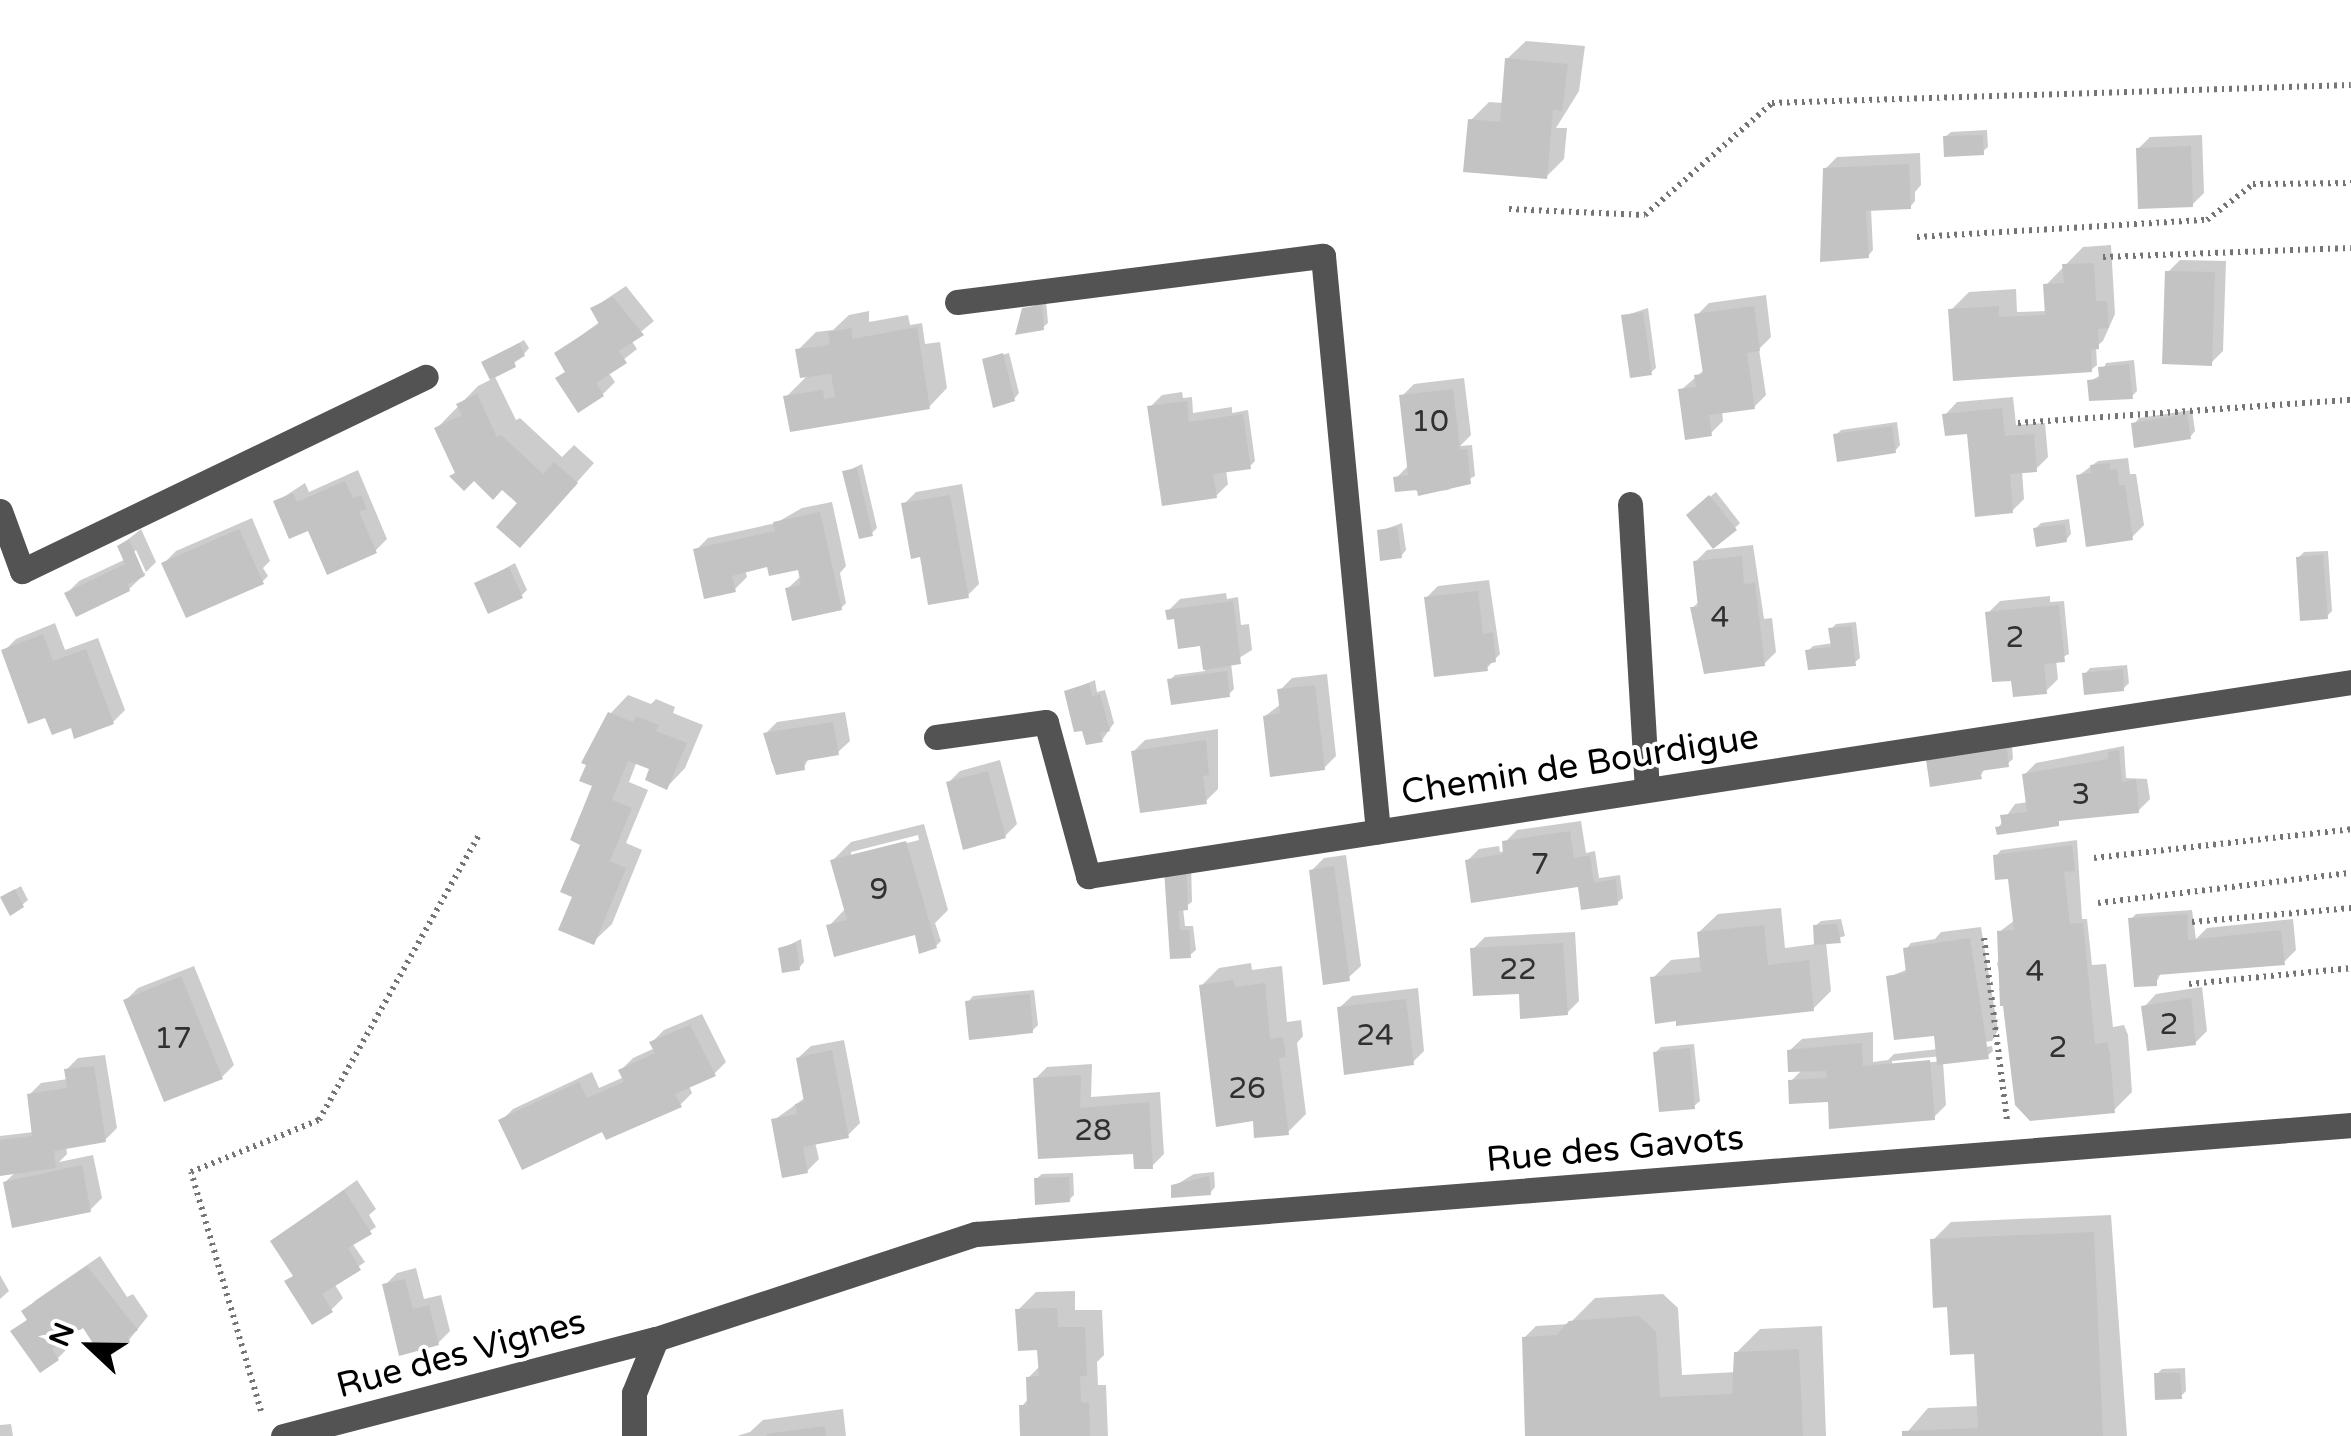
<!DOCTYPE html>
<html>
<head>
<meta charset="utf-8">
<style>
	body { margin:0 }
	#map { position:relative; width:2351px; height:1436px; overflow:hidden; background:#fff; font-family:"Varela Round",sans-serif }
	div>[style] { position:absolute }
	.shadow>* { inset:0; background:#0003 }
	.building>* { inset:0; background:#c3c3c3 }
	.path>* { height:6px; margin-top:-3px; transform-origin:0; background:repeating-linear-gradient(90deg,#757575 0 2.5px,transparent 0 7.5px) }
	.minor>* { height:25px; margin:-12.5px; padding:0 12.5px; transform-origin:12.5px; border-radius:12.5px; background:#535353 }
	span { translate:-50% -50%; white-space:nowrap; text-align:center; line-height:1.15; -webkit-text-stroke:8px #fff; paint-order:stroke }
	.number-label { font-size:30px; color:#313131 }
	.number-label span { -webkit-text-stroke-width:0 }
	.street-label { font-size:35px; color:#000 }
	.north { position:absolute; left:40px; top:1296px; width:100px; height:100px; -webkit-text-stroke:8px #fff; paint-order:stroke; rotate:292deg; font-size:28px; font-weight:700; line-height:40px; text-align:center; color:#000 }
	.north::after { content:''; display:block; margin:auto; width:35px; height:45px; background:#000; clip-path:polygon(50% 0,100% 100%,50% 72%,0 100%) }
</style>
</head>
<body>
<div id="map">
	<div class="shadow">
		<i style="clip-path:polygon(1526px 41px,1585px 46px,1579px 91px,1556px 128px,1567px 128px,1564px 159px,1546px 177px,1471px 120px,1489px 102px,1504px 103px,1507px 59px)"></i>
		<i style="clip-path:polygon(1987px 130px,1988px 147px,1982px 152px,1945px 137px,1951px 132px)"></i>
		<i style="clip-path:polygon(2202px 135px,2204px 193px,2192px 205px,2138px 149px,2150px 137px)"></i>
		<i style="clip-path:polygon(1920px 153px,1921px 185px,1915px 192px,1915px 201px,1910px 207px,1871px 209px,1873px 250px,1868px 256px,1825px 169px,1837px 157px)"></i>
		<i style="clip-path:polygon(2111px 245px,2115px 314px,2103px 341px,2096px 347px,2097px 365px,2091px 370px,1951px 310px,1969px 292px,2016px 289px,2017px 312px,2047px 311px,2046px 285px,2083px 247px)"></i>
		<i style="clip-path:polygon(2180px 260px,2226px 261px,2223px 351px,2211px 363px,2168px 272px)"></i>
		<i style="clip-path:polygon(626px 286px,654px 321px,631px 340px,637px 349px,608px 372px,615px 382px,603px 394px,568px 370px,557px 353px,601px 321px,593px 308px)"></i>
		<i style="clip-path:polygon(1766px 295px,1771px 337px,1759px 349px,1766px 395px,1754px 407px,1722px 411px,1723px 421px,1711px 433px,1681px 390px,1704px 370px,1697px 315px,1709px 303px)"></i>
		<i style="clip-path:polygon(1046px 301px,1048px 323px,1042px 328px,1025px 309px)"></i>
		<i style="clip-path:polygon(1648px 308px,1656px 368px,1650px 373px,1624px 316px)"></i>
		<i style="clip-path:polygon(869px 311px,869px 322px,908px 315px,910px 325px,922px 323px,925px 344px,940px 342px,947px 388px,929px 407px,786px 397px,809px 374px,798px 350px,816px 332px,833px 330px,849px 315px)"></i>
		<i style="clip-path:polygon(524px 340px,529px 348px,520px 359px,494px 375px,516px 420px,520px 418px,562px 457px,574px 445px,594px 463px,538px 526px,502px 487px,452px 476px,457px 471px,437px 428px,478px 386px,492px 379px,484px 363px)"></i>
		<i style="clip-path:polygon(1009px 353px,1019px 393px,1014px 399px,984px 360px)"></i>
		<i style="clip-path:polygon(2134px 360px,2137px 391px,2132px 396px,2090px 381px,2101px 375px,2106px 363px)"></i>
		<i style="clip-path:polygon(1464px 378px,1471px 435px,1460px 446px,1472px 445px,1475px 476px,1448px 490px,1420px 493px,1396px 478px,1408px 466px,1402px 396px,1414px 384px)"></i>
		<i style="clip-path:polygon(1182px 392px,1183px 398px,1192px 397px,1193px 413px,1232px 407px,1232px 413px,1248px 410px,1255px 461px,1250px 466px,1226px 470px,1228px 484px,1216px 496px,1150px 407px,1162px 395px)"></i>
		<i style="clip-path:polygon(2013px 397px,2016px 425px,2045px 423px,2048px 457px,2036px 469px,2022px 471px,2024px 499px,2012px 511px,1969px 431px,1945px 415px,1957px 402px)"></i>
		<i style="clip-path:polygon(2192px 410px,2195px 431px,2190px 437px,2134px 424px,2139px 418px)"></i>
		<i style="clip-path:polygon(1897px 422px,1900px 445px,1895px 451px,1836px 435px,1841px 430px)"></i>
		<i style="clip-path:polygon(2128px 458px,2130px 474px,2136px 474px,2144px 525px,2132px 537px,2078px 476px,2098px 461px)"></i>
		<i style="clip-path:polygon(862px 464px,877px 528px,872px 533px,845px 472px)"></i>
		<i style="clip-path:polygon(358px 470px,387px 539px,375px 551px,309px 528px,276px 502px,305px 483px,309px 492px)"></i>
		<i style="clip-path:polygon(962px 484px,979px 584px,967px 596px,922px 554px,904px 504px,916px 492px)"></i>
		<i style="clip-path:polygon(1716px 492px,1740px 523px,1735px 528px,1694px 510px)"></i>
		<i style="clip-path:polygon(832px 502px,846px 566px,840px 573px,846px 603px,841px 608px,787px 589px,800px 577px,800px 567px,769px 564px,745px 570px,747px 577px,735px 589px,696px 550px,708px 538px,776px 523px,802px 508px)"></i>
		<i style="clip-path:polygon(252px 518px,270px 561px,263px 568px,268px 576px,262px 582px,164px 563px,176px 551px)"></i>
		<i style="clip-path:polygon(2069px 519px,2071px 534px,2066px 540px,2035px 529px,2041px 523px)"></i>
		<i style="clip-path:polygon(1402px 523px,1406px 550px,1401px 556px,1380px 531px)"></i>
		<i style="clip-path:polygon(141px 529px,156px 562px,146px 572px,136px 550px,132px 554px,141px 573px,146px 573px,129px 589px,67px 593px,79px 581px,126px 559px,120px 546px)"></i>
		<i style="clip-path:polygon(1753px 545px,1764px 619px,1772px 618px,1776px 652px,1764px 664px,1692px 608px,1700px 601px,1695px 562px,1707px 550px)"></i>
		<i style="clip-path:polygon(2328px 551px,2332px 611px,2327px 616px,2298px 558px,2304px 552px)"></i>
		<i style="clip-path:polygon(515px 563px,527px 590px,522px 595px,477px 584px)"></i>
		<i style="clip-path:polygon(1489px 580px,1500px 654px,1486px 669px,1426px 598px,1438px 586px)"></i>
		<i style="clip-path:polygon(1226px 593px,1227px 599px,1238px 597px,1241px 625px,1249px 624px,1252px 650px,1231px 663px,1234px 689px,1229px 694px,1170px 680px,1175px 675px,1205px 671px,1202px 643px,1168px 611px,1180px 599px)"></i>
		<i style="clip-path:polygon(2050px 596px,2050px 602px,2064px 601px,2069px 654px,2056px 660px,2058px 679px,2046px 691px,2013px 675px,1988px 613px,2000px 601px)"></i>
		<i style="clip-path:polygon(1856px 622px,1860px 658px,1854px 663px,1808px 651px,1813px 646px,1833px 643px,1831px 629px,1836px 624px)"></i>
		<i style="clip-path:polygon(55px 623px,65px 650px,98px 638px,125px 710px,113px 722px,72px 724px,4px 651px,16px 639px)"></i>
		<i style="clip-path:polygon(2127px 665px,2129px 683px,2123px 689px,2085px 674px,2090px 668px)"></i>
		<i style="clip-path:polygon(1327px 674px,1336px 756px,1324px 768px,1265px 716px,1281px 704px,1280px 690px,1292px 678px)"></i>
		<i style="clip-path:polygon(1095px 680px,1097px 692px,1105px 690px,1114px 723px,1102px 740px,1067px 692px)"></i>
		<i style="clip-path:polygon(628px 695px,651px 704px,656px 699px,675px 707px,673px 713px,703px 725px,685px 768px,667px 787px,652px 768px,637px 761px,629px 782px,648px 790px,626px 843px,642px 850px,612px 924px,593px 942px,575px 896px,610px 714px)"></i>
		<i style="clip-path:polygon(845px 712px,850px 741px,837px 753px,809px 758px,804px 767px,772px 764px,765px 734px,777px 722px)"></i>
		<i style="clip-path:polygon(1218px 729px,1218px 789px,1206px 801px,1133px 752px,1145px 740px)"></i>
		<i style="clip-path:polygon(2012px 745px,2013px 759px,2007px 764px,1985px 768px,1980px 777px,1929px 761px,1934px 756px)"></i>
		<i style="clip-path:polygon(2124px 746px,2126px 778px,2147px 779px,2150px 799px,2138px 811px,1998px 828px,2015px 804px,2028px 802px,2024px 775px,2036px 763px)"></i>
		<i style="clip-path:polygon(1000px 760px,1017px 824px,1005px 836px,948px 783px,960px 771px)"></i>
		<i style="clip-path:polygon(1581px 821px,1586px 853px,1595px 851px,1599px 878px,1620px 875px,1623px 898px,1617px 903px,1580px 881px,1467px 861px,1479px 849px,1499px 846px,1500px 852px,1506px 851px,1505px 842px,1517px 830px)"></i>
		<i style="clip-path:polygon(evenodd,924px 824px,948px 910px,935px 923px,941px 941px,936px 946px,917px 932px,829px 926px,846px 908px,833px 860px,851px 842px,924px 824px,918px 835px,919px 840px,851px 857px,851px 852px,918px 835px)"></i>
		<i style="clip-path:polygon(2077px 840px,2082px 919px,2087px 919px,2092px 965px,2106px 964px,2113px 1027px,2124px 1025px,2128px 1035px,2132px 1092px,2113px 1111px,2006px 1003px,1997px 963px,2002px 958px,1999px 932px,2015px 920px,2011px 879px,1996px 856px,2001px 850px)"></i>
		<i style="clip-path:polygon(1346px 855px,1361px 966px,1348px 978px,1312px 870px,1324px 858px)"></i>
		<i style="clip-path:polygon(1191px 861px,1192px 902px,1183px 908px,1185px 926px,1193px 926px,1196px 950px,1190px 955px,1172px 956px,1166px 871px)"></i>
		<i style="clip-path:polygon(21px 886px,28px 900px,22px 905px,2px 897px)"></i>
		<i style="clip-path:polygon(1781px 908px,1785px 948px,1816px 944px,1815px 926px,1821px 921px,1841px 919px,1845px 936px,1826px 942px,1831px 991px,1813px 1009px,1653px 978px,1671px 960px,1702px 957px,1699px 932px,1718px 914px)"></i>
		<i style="clip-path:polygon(2192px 910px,2196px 939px,2207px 928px,2293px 919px,2296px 950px,2283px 963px,2161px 973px,2156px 983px,2131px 919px,2136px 914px)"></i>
		<i style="clip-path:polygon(evenodd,1981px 927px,1998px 1030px,1992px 1041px,1941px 1048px,1941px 1053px,1992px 1046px,1993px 1051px,1987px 1056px,1943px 1062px,1946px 1105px,1934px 1117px,1830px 1100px,1791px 1081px,1803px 1069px,1789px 1051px,1802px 1039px,1873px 1032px,1873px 1062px,1888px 1060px,1894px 1054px,1938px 1049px,1937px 1030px,1889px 977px,1908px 969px,1906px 949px,1911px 943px,1935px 939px,1941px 932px,1981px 927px,1942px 1056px,1943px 1061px,1892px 1066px,1892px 1061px,1942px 1056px)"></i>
		<i style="clip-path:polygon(1575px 932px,1579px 1001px,1567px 1013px,1521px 995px,1473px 949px,1485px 937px)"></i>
		<i style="clip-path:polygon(801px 939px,804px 962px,799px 968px,781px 949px)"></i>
		<i style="clip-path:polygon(1251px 963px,1252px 970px,1282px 966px,1287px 1022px,1301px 1020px,1303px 1036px,1297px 1043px,1306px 1114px,1288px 1132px,1255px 1118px,1201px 986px,1219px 968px)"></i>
		<i style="clip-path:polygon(194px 966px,234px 1065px,222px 1077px,126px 1000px,138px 988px)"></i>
		<i style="clip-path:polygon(2202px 987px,2207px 1031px,2195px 1043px,2144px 1007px,2156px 994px)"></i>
		<i style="clip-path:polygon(1418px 988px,1424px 1051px,1412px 1063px,1339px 1008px,1352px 996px)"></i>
		<i style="clip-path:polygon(1034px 990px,1038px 1025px,1032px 1031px,968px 1002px,973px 996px)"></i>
		<i style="clip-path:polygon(702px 1014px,726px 1062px,714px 1074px,689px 1086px,692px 1093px,680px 1105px,603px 1129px,501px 1121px,513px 1109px,592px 1072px,599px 1088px,624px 1077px,621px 1070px,633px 1058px,655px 1048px,652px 1042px,664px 1030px)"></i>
		<i style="clip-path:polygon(844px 1040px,860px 1123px,848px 1135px,815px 1142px,819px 1159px,807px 1171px,774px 1120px,806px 1097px,798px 1058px,811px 1046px)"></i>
		<i style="clip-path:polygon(1694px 1044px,1700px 1101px,1694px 1106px,1655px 1053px,1661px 1047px)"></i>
		<i style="clip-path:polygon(105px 1055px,117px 1128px,105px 1140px,66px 1146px,67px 1154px,59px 1162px,93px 1155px,102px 1198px,90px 1210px,5px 1182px,17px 1171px,0 1173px,0 1136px,34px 1132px,29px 1095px,41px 1083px,68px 1079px,66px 1070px,78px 1058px)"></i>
		<i style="clip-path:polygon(1092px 1064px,1091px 1097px,1160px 1092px,1164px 1154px,1152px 1166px,1035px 1079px,1047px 1067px)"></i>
		<i style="clip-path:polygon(1214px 1172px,1215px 1187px,1210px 1193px,1174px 1186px,1194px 1174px)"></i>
		<i style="clip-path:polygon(1073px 1173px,1074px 1195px,1069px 1200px,1036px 1179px,1042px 1174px)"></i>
		<i style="clip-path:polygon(357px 1180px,376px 1209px,369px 1215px,376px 1227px,352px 1243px,365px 1262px,334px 1283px,343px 1298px,331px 1310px,295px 1274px,273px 1241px)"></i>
		<i style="clip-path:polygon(2111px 1215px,2127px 1436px,1904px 1436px,1928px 1408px,1979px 1406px,1976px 1351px,1950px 1308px,1933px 1240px,1951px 1222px)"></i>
		<i style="clip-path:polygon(100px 1256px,127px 1297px,133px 1294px,148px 1316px,129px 1340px,90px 1321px,64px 1338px,70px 1346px,58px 1358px,13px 1332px,29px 1318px,24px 1312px,36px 1300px)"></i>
		<i style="clip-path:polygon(416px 1268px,424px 1299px,441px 1295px,450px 1331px,438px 1343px,385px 1285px,397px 1273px)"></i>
		<i style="clip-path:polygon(0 1275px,9px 1291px,0 1299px)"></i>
		<i style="clip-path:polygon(1075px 1291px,1075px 1310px,1102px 1310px,1104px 1355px,1097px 1362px,1098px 1385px,1106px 1385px,1108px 1436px,1023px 1436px,1022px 1406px,1029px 1398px,1028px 1378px,1041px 1365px,1040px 1347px,1018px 1310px,1036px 1292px)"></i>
		<i style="clip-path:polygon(1663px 1294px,1678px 1308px,1682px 1375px,1736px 1372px,1736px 1353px,1760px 1329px,1822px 1326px,1826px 1436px,1528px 1436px,1524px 1338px,1536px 1326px,1569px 1324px,1595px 1298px)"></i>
		<i style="clip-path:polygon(2185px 1368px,2186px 1391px,2180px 1397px,2157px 1374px,2162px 1369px)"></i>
		<i style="clip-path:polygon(843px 1409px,846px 1436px,737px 1436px,750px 1432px,763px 1420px)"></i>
		<i style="clip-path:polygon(11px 1424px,13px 1436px,0 1436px,0 1425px)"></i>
	</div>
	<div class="building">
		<i style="clip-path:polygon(1505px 58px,1568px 64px,1562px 111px,1553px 110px,1547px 179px,1463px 172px,1468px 119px,1500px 122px)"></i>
		<i style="clip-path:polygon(1983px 135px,1984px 155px,1944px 157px,1943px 136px)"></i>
		<i style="clip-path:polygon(2191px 146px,2193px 207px,2138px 209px,2136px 148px)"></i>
		<i style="clip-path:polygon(1909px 164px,1911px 209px,1866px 211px,1869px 258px,1820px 262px,1823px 168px)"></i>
		<i style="clip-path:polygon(2094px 263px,2096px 301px,2107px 301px,2109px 328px,2098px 329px,2099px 349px,2091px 350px,2092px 372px,1953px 381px,1948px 309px,1999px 306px,1999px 317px,2045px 315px,2043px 284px,2064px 283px,2062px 264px)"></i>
		<i style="clip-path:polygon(2165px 271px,2215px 272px,2212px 366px,2162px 364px)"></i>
		<i style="clip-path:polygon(613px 297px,644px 335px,619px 351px,627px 363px,596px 383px,604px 396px,578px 413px,555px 378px,565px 372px,554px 353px,599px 324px,590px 308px)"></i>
		<i style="clip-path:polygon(1042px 305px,1044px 330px,1015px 335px,1022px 308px)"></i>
		<i style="clip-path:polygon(1754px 306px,1760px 351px,1747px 353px,1755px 409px,1709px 415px,1712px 436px,1685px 440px,1678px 389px,1696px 387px,1694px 375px,1703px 374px,1694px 314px)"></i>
		<i style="clip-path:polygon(1643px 312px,1652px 375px,1630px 378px,1621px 315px)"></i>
		<i style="clip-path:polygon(917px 327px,930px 409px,790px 432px,783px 396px,823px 390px,824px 399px,835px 397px,831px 374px,800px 378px,795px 349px,824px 346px,830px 343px,828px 332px,852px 328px,852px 339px)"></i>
		<i style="clip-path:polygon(519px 343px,525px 356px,514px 361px,516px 367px,490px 380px,481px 362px)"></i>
		<i style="clip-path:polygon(1003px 353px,1015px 401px,993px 408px,982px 359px)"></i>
		<i style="clip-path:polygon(2129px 364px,2133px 399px,2089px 401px,2087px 380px,2099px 379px,2098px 367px)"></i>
		<i style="clip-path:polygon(1453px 389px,1460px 450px,1467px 449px,1471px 484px,1418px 496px,1417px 490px,1395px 492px,1393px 477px,1408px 475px,1399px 395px)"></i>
		<i style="clip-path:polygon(477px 394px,497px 437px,501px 435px,543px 474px,554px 462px,578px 483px,520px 548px,496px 527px,517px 503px,502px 490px,493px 500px,474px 481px,464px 491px,449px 476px,455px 473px,434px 428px,462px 415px,456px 404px)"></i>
		<i style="clip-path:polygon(1187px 401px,1189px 422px,1243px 414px,1251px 469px,1213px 474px,1217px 498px,1162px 506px,1147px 406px)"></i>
		<i style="clip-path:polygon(2002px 408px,2005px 436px,2034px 434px,2037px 472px,2010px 474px,2013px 513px,1975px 517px,1967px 434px,1945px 436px,1942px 414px)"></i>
		<i style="clip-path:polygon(2187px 414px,2191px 439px,2134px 448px,2131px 423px)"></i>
		<i style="clip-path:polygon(1892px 426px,1896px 453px,1837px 462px,1833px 434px)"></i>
		<i style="clip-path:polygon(2110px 463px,2110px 470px,2117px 469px,2119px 485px,2125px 485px,2133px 540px,2086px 547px,2076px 475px,2091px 473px,2090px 465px)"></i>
		<i style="clip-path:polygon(857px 468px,873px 536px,859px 539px,842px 471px)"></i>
		<i style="clip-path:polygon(345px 481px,353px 498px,361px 495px,367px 509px,359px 512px,377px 553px,327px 575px,308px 531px,289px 539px,273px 501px,293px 493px,297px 502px)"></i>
		<i style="clip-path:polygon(950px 495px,969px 598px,928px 605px,920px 557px,911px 559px,901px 503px)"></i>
		<i style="clip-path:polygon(1709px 495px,1737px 530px,1713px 549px,1686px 515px)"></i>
		<i style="clip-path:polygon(820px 512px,842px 610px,792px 621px,785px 588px,801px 585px,798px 570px,769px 576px,767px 567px,732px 576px,736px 592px,704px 599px,693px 549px,775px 531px,773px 522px)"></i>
		<i style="clip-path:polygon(2065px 524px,2067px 542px,2036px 547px,2033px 528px)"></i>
		<i style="clip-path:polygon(1397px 527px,1402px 558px,1380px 561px,1377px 530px)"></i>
		<i style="clip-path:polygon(239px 529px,264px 584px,186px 618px,161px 563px)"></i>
		<i style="clip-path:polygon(129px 539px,145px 576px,128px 584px,130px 591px,76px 617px,64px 593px,125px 564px,117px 546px)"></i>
		<i style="clip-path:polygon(2323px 555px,2328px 619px,2300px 621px,2296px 557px)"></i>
		<i style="clip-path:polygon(1742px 556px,1744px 584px,1755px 583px,1765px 666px,1704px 674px,1690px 607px,1698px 607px,1693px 561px)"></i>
		<i style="clip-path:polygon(509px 567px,523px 598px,488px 614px,474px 583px)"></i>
		<i style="clip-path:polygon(1478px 591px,1483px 634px,1493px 632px,1496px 662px,1487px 664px,1488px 671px,1434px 677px,1424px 597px)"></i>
		<i style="clip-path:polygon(1233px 601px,1241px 664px,1203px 670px,1200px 646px,1178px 649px,1174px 619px,1167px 620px,1165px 610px)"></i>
		<i style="clip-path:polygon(2059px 605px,2065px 662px,2044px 664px,2047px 694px,2013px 697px,2011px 681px,1992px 682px,1985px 612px)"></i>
		<i style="clip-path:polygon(1851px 626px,1856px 666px,1808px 670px,1805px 650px,1831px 647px,1828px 628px)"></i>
		<i style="clip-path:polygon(43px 634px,53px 661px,86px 649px,114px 724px,74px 739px,71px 728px,52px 735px,45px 718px,28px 724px,1px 650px)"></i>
		<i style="clip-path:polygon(2123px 669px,2124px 691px,2084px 695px,2082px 673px)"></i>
		<i style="clip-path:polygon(1227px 671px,1230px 697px,1171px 705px,1167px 679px)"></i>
		<i style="clip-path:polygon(1089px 683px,1092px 696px,1100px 694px,1110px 731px,1100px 733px,1103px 742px,1086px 745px,1082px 731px,1074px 732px,1064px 691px)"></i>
		<i style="clip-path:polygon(1315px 685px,1325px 770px,1270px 777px,1263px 716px,1280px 713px,1277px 689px)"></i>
		<i style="clip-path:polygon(608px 712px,633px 722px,636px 716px,659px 725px,656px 731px,687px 743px,667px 790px,645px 780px,649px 769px,628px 761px,612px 800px,632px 808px,610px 861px,626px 868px,594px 945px,558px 930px,572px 897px,560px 892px,580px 845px,570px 840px,592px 786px,579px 781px,586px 765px,581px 763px)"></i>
		<i style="clip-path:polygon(833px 722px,839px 755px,804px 761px,805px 770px,776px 775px,763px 733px)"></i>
		<i style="clip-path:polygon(1206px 740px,1209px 775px,1203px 776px,1207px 804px,1140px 813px,1131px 751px)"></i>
		<i style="clip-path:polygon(2007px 749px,2009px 767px,1980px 771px,1982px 779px,1930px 787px,1926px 760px)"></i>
		<i style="clip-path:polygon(2119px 750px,2122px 782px,2136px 779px,2139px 813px,2059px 821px,2059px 826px,1997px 835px,1995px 827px,2002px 826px,2000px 815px,2027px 812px,2022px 774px,2108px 759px,2108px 752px)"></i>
		<i style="clip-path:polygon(988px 771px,1006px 838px,963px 850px,946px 782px)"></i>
		<i style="clip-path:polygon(1570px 831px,1574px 858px,1590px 855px,1594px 883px,1616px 879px,1618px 905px,1581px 910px,1578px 887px,1471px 903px,1465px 860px,1503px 854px,1502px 841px)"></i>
		<i style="clip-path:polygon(906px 841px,937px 948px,919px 954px,915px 935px,834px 957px,826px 925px,847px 920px,830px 860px)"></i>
		<i style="clip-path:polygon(2072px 845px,2075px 871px,2064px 872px,2070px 924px,2083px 923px,2095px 1044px,2107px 1042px,2110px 1054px,2115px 1113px,2030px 1121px,2015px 1105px,2003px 1006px,2000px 1006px,1997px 931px,2014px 930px,2008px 879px,1995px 880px,1993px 855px)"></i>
		<i style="clip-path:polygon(1186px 864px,1188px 910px,1178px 911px,1180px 930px,1189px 930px,1191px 958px,1170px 959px,1164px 870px)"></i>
		<i style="clip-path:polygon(1334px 866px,1350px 981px,1323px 985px,1309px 870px)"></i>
		<i style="clip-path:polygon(15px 889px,24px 907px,10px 916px,0 897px)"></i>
		<i style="clip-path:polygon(2187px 914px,2188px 940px,2281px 930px,2285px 965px,2157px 975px,2157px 986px,2134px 987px,2128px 918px)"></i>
		<i style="clip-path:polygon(1837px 924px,1841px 943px,1814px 945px,1813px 925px)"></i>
		<i style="clip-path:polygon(1764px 925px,1768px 965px,1809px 960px,1814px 1011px,1676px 1026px,1676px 1021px,1655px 1024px,1650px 977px,1701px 972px,1697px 932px)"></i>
		<i style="clip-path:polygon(1970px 938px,1989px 1059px,1937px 1065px,1934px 1036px,1894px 1040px,1886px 976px,1906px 973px,1903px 948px)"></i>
		<i style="clip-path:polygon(796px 943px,800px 970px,782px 973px,778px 948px)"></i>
		<i style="clip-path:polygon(1563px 943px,1568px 1015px,1520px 1019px,1519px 994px,1473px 996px,1470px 948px)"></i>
		<i style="clip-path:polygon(181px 976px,223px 1079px,164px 1102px,123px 1000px)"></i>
		<i style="clip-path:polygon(1233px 980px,1235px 987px,1265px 983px,1270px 1039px,1283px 1037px,1286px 1057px,1279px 1058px,1289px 1135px,1254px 1138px,1253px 1121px,1216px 1127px,1199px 985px)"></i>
		<i style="clip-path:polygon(1030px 994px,1033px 1033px,969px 1040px,965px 1001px)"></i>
		<i style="clip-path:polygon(2191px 998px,2196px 1045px,2147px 1051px,2141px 1006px)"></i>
		<i style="clip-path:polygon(1406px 999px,1414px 1065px,1344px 1075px,1337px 1007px)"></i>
		<i style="clip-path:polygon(690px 1025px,716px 1076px,675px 1094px,682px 1107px,606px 1140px,602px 1132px,522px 1170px,498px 1120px,579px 1082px,587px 1098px,624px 1082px,618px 1070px,655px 1053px,649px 1042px)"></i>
		<i style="clip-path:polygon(1862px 1043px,1863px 1066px,1930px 1060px,1935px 1120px,1829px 1129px,1828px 1102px,1789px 1104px,1788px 1080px,1827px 1078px,1826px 1071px,1788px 1072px,1787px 1050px)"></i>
		<i style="clip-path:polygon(1690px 1048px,1695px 1109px,1659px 1112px,1653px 1052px)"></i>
		<i style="clip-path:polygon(832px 1050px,849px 1138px,803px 1147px,808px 1173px,782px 1178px,771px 1119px,797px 1114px,795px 1104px,804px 1102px,796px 1058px)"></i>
		<i style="clip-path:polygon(94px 1066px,106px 1142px,54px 1151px,56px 1168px,0 1176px,0 1140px,32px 1136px,27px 1094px,67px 1088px,64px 1069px)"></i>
		<i style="clip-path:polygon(1081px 1075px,1080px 1108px,1149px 1102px,1153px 1169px,1134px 1169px,1133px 1154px,1038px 1159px,1033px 1078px)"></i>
		<i style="clip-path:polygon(82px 1165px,91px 1212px,12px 1228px,3px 1182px)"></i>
		<i style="clip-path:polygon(1209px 1176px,1211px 1195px,1171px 1198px,1171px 1185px)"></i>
		<i style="clip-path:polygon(1069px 1177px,1070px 1202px,1035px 1205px,1034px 1178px)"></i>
		<i style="clip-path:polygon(344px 1190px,372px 1234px,348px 1248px,361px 1270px,322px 1294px,333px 1312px,312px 1325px,284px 1281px,293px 1276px,270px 1241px)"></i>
		<i style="clip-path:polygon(2094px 1232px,2103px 1436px,1902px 1436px,1902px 1431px,1978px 1428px,1974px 1354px,1950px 1355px,1947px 1307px,1933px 1308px,1930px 1239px)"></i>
		<i style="clip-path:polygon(87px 1266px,138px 1330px,128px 1337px,130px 1342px,104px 1360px,83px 1328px,52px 1349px,59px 1360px,40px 1373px,10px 1331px,27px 1320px,21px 1311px)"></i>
		<i style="clip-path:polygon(405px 1279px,413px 1309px,429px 1305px,439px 1345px,399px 1356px,382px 1284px)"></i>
		<i style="clip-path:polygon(1057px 1308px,1058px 1327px,1085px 1327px,1087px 1376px,1080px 1376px,1081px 1402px,1089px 1403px,1090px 1436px,1020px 1436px,1019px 1405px,1027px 1405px,1026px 1377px,1039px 1376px,1037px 1350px,1018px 1351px,1015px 1309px)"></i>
		<i style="clip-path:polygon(1639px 1316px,1656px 1332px,1660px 1397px,1732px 1394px,1734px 1352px,1799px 1349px,1803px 1436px,1525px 1436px,1522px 1337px,1557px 1335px,1569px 1321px)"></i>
		<i style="clip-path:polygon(2154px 1373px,2180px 1373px,2182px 1399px,2155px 1400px)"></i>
		<i style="clip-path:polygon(825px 1426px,826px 1436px,767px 1436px,766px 1434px)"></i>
	</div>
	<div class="path">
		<i style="left:1509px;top:209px;width:136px;rotate:2.5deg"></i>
		<i style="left:1645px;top:215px;width:169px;rotate:-41.4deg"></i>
		<i style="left:1772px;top:103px;width:579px;rotate:-1.78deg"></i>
		<i style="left:1917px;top:237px;width:290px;rotate:-3.4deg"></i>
		<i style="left:2207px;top:220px;width:58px;rotate:-38deg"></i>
		<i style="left:2253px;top:184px;width:98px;rotate:-0.6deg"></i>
		<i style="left:2103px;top:257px;width:248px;rotate:-2.1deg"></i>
		<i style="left:2018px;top:423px;width:334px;rotate:-4deg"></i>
		<i style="left:2094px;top:858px;width:259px;rotate:-6.4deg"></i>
		<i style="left:2098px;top:903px;width:255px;rotate:-6.8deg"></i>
		<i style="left:2192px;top:922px;width:160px;rotate:-5deg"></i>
		<i style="left:1984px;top:938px;width:184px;rotate:82.8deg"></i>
		<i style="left:2189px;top:984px;width:163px;rotate:-5.6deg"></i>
		<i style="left:261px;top:1411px;width:249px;rotate:-106.3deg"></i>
		<i style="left:191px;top:1172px;width:138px;rotate:-22.1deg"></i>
		<i style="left:319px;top:1120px;width:327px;rotate:-60.7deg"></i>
	</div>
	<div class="minor">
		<i style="left:957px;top:302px;width:369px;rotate:-7.2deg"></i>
		<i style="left:1323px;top:256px;width:578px;rotate:84.54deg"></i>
		<i style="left:1630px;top:504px;width:286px;rotate:86.6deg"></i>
		<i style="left:0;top:511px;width:64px;rotate:69.9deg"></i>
		<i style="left:22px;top:571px;width:448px;rotate:-25.7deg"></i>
		<i style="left:936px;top:737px;width:111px;rotate:-7.8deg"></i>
		<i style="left:1046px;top:722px;width:160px;rotate:74.7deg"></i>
		<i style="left:1088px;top:876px;width:1278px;rotate:-8.73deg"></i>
		<i style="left:283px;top:1436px;width:385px;rotate:-14.6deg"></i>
		<i style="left:634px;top:1436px;width:43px;rotate:-90deg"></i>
		<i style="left:634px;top:1393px;width:58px;rotate:-67.8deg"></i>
		<i style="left:656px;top:1339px;width:337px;rotate:-18.2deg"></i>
		<i style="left:976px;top:1234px;width:1379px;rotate:-4.53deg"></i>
	</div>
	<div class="number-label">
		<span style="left:1430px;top:422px">10</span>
		<span style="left:1720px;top:618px">4</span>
		<span style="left:2015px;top:638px">2</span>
		<span style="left:2081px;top:795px">3</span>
		<span style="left:1540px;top:865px">7</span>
		<span style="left:879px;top:890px">9</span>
		<span style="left:1518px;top:970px">22</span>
		<span style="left:2035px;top:972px">4</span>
		<span style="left:2169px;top:1025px">2</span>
		<span style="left:1375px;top:1036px">24</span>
		<span style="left:173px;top:1039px">17</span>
		<span style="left:2058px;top:1048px">2</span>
		<span style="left:1247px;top:1089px">26</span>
		<span style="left:1093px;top:1131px">28</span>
	</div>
	<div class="street-label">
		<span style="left:1580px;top:765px;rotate:-9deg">Chemin de Bourdigue</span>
		<span style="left:1615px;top:1149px;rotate:-5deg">Rue des Gavots</span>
		<span style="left:461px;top:1354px;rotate:-15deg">Rue des Vignes</span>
	</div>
	<div class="north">N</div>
</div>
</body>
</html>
